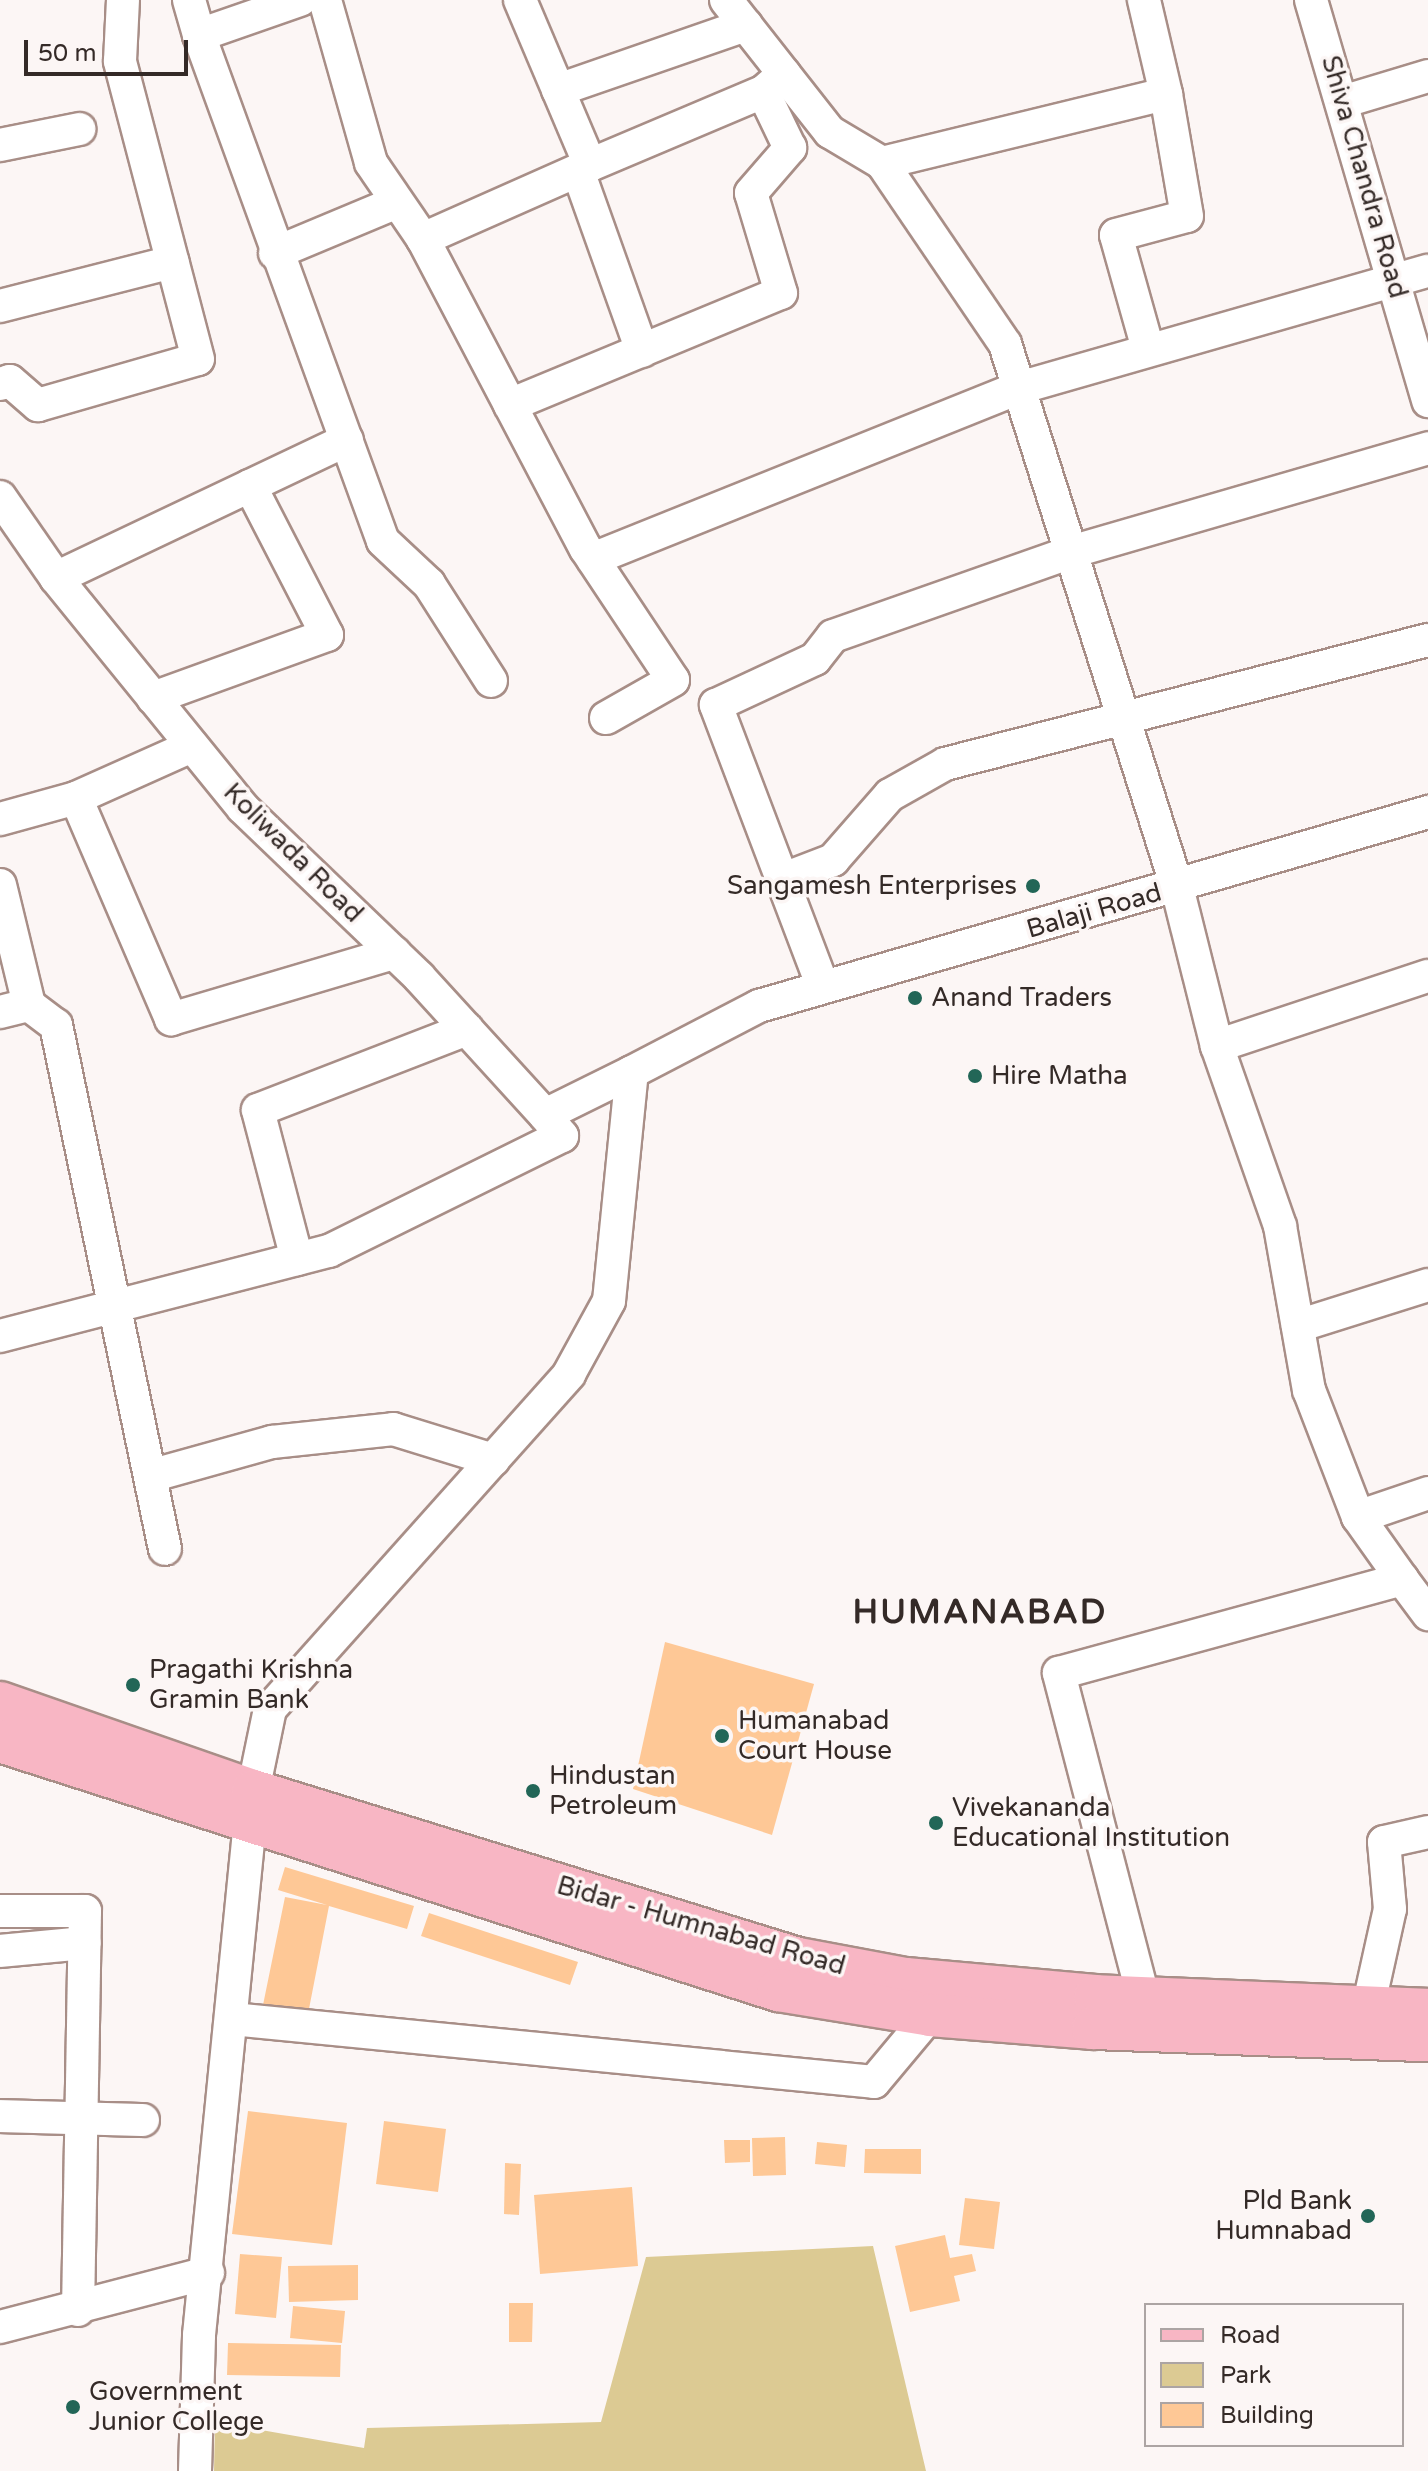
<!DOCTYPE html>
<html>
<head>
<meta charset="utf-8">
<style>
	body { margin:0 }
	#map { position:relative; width:1428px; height:2471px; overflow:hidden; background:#fcf6f5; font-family:"Varela Round",sans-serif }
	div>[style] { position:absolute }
	.green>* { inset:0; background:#dcca93 }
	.building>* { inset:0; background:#fec896 }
	.roads { filter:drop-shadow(2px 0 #a88e87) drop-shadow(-2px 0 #a88e87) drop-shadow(0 2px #a88e87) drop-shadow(0 -2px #a88e87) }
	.minor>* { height:32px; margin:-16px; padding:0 16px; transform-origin:16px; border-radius:16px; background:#fff }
	.major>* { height:42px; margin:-21px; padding:0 21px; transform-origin:21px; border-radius:21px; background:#f8b6c4 }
	.dots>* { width:22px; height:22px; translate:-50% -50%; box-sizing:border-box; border:4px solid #fcf6f5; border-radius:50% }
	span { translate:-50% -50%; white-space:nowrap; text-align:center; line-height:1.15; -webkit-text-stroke:7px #fcf6f5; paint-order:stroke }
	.street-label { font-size:26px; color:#342a27 }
	.poi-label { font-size:26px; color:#342a27 }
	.right { translate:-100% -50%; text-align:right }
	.left { translate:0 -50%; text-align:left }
	.district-label { font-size:34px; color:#342a27; font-weight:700; letter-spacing:2px }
	.legend { position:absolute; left:1144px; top:2303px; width:260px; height:144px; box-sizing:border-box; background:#fcf6f5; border:2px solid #aca4a3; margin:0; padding:10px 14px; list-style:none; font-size:24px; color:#342a27 }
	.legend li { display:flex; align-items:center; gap:16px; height:40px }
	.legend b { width:40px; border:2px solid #aca4a3 }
	.scale { position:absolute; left:24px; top:40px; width:164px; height:36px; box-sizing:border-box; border:4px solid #342a27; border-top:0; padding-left:10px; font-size:24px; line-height:28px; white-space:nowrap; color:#342a27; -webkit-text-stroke:6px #fcf6f5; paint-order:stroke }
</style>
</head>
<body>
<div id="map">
	<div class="green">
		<i style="clip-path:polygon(873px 2246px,926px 2471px,214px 2471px,215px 2422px,364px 2448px,367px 2428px,601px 2422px,646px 2257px)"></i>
	</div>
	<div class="building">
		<i style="clip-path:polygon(665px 1642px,814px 1684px,772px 1835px,633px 1789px)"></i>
		<i style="clip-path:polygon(285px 1867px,414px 1906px,407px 1929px,329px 1906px,308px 2014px,263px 2005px,285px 1897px,327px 1905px,278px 1890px)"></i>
		<i style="clip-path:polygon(429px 1913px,578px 1962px,570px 1985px,421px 1936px)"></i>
		<i style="clip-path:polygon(248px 2111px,347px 2123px,332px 2245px,232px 2234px)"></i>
		<i style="clip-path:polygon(384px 2121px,446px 2129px,438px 2192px,376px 2184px)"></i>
		<i style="clip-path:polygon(785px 2137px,786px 2175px,753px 2176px,752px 2138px)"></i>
		<i style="clip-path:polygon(724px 2140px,750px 2140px,750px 2162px,725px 2163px)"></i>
		<i style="clip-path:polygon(817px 2142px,847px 2145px,845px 2167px,815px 2164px)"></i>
		<i style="clip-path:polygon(865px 2149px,921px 2149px,921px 2174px,864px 2173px)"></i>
		<i style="clip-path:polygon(505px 2163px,521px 2164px,519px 2215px,504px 2214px)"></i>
		<i style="clip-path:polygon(632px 2187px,638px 2266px,540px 2274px,534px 2195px)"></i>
		<i style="clip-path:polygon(965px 2198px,1000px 2202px,994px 2249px,959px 2245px)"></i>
		<i style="clip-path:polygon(945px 2235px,950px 2258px,972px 2254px,976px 2271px,954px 2276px,960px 2301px,910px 2312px,895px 2246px)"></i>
		<i style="clip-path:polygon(240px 2254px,282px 2257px,276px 2318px,235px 2314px)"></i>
		<i style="clip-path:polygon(358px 2265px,358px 2300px,289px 2302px,288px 2266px)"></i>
		<i style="clip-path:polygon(509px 2303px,533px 2303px,532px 2342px,509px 2342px)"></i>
		<i style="clip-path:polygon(293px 2306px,345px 2311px,342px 2343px,290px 2338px)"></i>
		<i style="clip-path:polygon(228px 2343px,341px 2345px,340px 2377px,227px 2375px)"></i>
	</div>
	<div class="roads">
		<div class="minor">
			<i style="left:189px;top:0;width:36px;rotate:74deg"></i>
			<i style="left:300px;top:0;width:107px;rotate:160.9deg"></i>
			<i style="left:199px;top:35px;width:538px;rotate:70.02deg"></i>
			<i style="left:383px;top:541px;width:63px;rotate:43.1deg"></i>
			<i style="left:429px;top:584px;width:115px;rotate:57.4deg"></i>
			<i style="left:325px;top:0;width:169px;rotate:74.2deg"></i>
			<i style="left:371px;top:163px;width:92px;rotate:55.6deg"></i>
			<i style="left:520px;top:0;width:179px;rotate:67deg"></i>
			<i style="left:590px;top:165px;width:183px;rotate:156.1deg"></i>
			<i style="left:423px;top:239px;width:350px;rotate:62.3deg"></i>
			<i style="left:586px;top:549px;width:157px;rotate:56.4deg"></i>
			<i style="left:673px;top:680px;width:77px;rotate:150.4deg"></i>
			<i style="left:726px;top:0;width:168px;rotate:51.8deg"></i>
			<i style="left:830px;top:132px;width:61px;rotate:30.8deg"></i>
			<i style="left:882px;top:163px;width:219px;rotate:55.8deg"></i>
			<i style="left:1005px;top:344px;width:570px;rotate:72.42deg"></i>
			<i style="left:1177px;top:887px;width:164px;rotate:75.9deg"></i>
			<i style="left:1217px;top:1046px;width:191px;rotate:70.7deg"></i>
			<i style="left:1280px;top:1226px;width:167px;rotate:80deg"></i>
			<i style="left:1309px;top:1390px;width:136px;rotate:68.9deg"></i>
			<i style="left:1358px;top:1517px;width:76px;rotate:54.6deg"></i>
			<i style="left:1311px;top:0;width:418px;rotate:73.7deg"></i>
			<i style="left:558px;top:90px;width:199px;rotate:-19.1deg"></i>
			<i style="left:1342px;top:102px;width:90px;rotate:-16.8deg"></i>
			<i style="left:0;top:145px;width:81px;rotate:-11.4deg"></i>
			<i style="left:882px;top:163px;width:292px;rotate:-13.7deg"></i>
			<i style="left:1166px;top:94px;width:97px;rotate:-103.2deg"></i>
			<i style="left:590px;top:165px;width:188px;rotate:-22.9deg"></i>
			<i style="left:578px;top:171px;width:191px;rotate:70.4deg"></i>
			<i style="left:275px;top:253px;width:132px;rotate:-22.7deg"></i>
			<i style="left:0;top:306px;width:178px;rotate:-14.3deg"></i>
			<i style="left:1148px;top:349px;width:118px;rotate:-105.7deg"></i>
			<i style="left:1116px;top:235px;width:73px;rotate:-15deg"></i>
			<i style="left:1187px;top:216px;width:124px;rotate:-99.8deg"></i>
			<i style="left:0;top:384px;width:10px;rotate:-17deg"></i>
			<i style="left:10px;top:381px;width:37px;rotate:41deg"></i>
			<i style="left:38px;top:405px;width:166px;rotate:-16deg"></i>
			<i style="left:198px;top:359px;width:308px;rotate:-104.7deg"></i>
			<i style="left:120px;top:61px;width:61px;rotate:-87.2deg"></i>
			<i style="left:510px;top:405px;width:293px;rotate:-22.5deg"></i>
			<i style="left:781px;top:293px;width:104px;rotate:-106.7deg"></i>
			<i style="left:751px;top:193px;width:60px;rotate:-49.1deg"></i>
			<i style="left:790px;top:148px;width:62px;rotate:-115.7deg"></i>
			<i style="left:763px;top:92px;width:28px;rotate:-41deg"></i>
			<i style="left:0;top:497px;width:98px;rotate:55.3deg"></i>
			<i style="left:56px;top:578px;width:296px;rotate:50.9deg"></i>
			<i style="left:243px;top:808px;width:244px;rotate:43.8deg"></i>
			<i style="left:419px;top:977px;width:187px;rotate:47.6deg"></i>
			<i style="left:545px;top:1115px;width:97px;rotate:-26.3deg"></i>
			<i style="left:593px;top:559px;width:459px;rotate:-21.9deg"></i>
			<i style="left:1019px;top:388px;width:425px;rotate:-16deg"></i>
			<i style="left:56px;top:578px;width:322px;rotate:-25.4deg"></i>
			<i style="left:153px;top:698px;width:185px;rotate:-19.9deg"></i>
			<i style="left:327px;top:635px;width:168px;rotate:-117.3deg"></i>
			<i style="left:192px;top:746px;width:127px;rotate:155.9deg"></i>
			<i style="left:76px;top:798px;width:241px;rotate:66.7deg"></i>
			<i style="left:171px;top:1019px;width:233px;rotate:-16.5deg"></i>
			<i style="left:0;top:819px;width:79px;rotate:-15.4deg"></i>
			<i style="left:784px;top:879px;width:53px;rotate:-21.2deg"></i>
			<i style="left:833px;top:860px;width:86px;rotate:-48.8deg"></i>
			<i style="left:890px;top:795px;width:63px;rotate:-29.4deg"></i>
			<i style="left:945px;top:764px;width:499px;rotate:-14.4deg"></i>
			<i style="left:0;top:885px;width:123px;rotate:76.4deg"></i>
			<i style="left:29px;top:1005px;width:34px;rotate:37deg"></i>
			<i style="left:56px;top:1025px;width:535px;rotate:78.25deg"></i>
			<i style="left:823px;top:987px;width:302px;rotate:-110.8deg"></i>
			<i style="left:716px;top:705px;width:109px;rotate:-24.9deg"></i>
			<i style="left:815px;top:659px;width:29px;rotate:-52deg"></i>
			<i style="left:833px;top:636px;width:252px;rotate:-19.4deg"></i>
			<i style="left:1071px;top:552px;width:372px;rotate:-16.2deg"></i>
			<i style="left:0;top:1012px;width:30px;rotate:-14deg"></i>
			<i style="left:1217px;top:1046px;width:222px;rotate:-18.4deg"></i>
			<i style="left:297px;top:1259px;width:154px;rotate:-104.7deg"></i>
			<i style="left:258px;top:1110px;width:224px;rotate:-21.2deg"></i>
			<i style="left:1298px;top:1326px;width:136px;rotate:-17.5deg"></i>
			<i style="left:0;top:1336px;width:340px;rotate:-14.5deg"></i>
			<i style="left:329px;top:1251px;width:260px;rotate:-26.3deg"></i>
			<i style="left:562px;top:1136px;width:27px;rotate:-129deg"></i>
			<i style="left:150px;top:1476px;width:127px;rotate:-15.6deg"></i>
			<i style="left:272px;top:1442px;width:122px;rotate:-6.1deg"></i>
			<i style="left:393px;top:1429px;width:105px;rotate:17.2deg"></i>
			<i style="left:1358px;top:1517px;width:74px;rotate:-18.9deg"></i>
			<i style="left:0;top:1911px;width:85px"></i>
			<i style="left:85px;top:1911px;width:399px;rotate:91deg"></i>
			<i style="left:0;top:1951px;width:85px;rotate:-5.4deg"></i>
			<i style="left:1143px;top:1996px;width:334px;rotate:-104.6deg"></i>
			<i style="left:1059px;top:1673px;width:356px;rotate:-15.3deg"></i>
			<i style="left:1402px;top:1579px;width:44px;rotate:53.4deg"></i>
			<i style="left:1368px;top:2008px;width:101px;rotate:-77.5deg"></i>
			<i style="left:1390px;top:1909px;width:67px;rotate:-95.1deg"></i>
			<i style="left:1384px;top:1842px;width:45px;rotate:-12.8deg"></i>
			<i style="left:232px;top:2019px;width:645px;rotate:5.6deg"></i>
			<i style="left:874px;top:2082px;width:87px;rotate:-50.1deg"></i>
			<i style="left:0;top:2116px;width:143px;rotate:1.6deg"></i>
			<i style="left:0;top:2327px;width:215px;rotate:-14.6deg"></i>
			<i style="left:195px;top:2471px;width:136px;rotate:-88.3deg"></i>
			<i style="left:199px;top:2335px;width:547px;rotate:-84.33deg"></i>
			<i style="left:253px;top:1791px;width:84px;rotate:-78.3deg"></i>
			<i style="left:270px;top:1709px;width:449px;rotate:-48.2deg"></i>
			<i style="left:569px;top:1374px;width:83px;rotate:-61.3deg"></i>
			<i style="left:609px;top:1301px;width:230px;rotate:-84.3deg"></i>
			<i style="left:632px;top:1072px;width:143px;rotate:-27.5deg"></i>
			<i style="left:759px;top:1006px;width:697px;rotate:-16.17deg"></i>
		</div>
		<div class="major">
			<i style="left:0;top:1703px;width:268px;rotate:19.2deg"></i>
			<i style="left:253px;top:1791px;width:570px;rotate:17.13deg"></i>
			<i style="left:798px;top:1959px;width:110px;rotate:10.5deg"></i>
			<i style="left:906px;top:1979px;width:190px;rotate:5.1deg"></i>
			<i style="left:1095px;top:1996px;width:333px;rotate:2.4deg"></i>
			<i style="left:0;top:1741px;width:817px;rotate:17.75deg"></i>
			<i style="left:778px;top:1990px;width:154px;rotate:9.3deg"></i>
			<i style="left:930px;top:2015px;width:164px;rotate:4.6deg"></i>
			<i style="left:1093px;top:2028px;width:335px;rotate:2.1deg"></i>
		</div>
	</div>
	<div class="dots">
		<i style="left:1033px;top:886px;background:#226657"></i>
		<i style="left:915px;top:998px;background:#226657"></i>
		<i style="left:975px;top:1076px;background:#226657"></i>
		<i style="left:133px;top:1685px;background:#226657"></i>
		<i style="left:722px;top:1736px;background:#226657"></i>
		<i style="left:533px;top:1791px;background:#226657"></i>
		<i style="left:936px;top:1823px;background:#226657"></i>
		<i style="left:1368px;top:2216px;background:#226657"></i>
		<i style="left:73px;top:2407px;background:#226657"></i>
	</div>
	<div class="street-label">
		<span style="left:1364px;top:177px;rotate:74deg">Shiva Chandra Road</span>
		<span style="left:293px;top:853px;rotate:45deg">Koliwada Road</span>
		<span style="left:1094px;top:911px;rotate:-16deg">Balaji Road</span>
		<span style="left:701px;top:1926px;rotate:16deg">Bidar - Humnabad Road</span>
	</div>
	<div class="poi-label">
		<span class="right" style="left:1017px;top:886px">Sangamesh Enterprises</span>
		<span class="left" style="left:931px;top:998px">Anand Traders</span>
		<span class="left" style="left:991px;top:1076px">Hire Matha</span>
		<span class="left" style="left:149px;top:1685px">Pragathi Krishna<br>Gramin Bank</span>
		<span class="left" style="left:738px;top:1736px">Humanabad<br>Court House</span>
		<span class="left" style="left:549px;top:1791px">Hindustan<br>Petroleum</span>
		<span class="left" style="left:952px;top:1823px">Vivekananda<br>Educational Institution</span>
		<span class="right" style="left:1352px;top:2216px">Pld Bank<br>Humnabad</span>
		<span class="left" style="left:89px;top:2407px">Government<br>Junior College</span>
	</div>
	<div class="district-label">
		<span style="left:980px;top:1613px">HUMANABAD</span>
	</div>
	<ul class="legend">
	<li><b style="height:10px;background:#f8b6c4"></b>Road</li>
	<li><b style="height:22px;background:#dcca93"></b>Park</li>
	<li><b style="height:22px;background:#fec896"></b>Building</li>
	</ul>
	<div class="scale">50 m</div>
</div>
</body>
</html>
